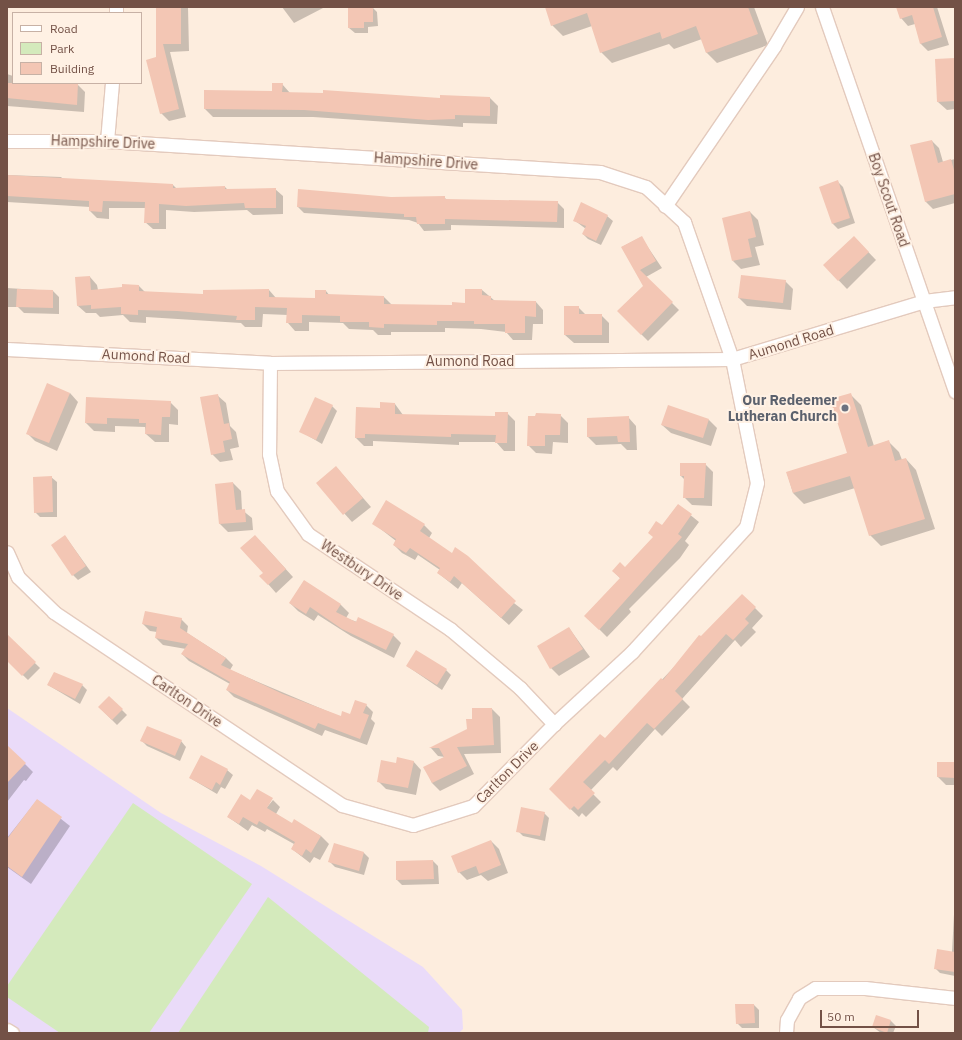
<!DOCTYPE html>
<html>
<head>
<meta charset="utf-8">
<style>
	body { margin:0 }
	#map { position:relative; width:962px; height:1040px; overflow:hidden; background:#fdedde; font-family:"IBM Plex Sans",sans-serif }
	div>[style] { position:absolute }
	.education>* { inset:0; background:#eadbf9 }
	.green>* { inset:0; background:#d4eabc }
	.shadow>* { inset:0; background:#0003 }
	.building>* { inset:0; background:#f3c6b4 }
	.roads { filter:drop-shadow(1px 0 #e3cabd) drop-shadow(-1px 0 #e3cabd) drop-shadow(0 1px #e3cabd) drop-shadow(0 -1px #e3cabd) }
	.minor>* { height:13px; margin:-6.5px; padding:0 6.5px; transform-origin:6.5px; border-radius:6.5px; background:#fff }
	.dots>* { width:11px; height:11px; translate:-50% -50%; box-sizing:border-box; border:2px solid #fff1e4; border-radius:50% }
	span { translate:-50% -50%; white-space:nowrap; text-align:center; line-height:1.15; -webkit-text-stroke:4px #fff1e4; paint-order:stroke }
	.street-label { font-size:14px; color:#735146 }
	.worship-label { font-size:14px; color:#5b616d; font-weight:700 }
	.right { translate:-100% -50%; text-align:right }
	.frame { position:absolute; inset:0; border:8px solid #735146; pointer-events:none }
	.legend { position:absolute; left:12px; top:12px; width:130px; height:72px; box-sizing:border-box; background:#fff1e4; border:1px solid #c7b1a5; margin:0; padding:5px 7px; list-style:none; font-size:12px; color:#735146 }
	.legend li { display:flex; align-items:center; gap:8px; height:20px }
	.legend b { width:20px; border:1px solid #c7b1a5 }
	.scale { position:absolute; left:820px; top:1010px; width:99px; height:18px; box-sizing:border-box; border:2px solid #735146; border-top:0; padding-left:5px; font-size:12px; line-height:14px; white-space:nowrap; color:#735146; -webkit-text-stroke:3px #fff1e4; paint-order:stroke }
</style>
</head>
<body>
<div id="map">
	<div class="education">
		<i style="clip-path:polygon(7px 708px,161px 813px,261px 866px,423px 967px,462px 1010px,463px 1029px,459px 1033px,7px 1033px)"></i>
	</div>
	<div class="green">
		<i style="clip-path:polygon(133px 803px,252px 884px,149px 1033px,60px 1033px,7px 997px,7px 986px)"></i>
		<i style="clip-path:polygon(268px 897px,429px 1027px,428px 1033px,178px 1033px)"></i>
	</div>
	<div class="shadow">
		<i style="clip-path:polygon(157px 7px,188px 7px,189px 51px,170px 52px,186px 117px,169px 121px,161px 113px)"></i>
		<i style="clip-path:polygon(282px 7px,325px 7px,294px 23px)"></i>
		<i style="clip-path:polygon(372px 7px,377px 12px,378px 26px,368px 27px,368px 33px,355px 33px,349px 28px)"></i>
		<i style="clip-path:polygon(546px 7px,754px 7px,768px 45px,717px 63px,706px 52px,702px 39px,674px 49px,669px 44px,612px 63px,601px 52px,592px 26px,563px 36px,552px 25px)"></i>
		<i style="clip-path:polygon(897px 7px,937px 7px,949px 45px,928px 51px,921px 44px,915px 24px,908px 26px,901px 18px)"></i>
		<i style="clip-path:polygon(955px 59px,955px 109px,947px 110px,938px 102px)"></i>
		<i style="clip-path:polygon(7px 74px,13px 76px,13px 83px,77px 84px,85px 92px,84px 112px,7px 106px)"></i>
		<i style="clip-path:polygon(282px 84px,290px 93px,441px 100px,490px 98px,498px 106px,497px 124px,463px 123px,463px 127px,313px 117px,213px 117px,205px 109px,273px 92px)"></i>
		<i style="clip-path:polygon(932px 141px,939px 148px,943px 162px,955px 159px,955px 203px,933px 209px,925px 201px)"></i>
		<i style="clip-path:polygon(7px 175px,61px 177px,65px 181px,173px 185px,177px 189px,225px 187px,228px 190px,275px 189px,283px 196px,283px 214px,253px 215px,247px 210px,194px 212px,166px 210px,166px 229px,153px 229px,145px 222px,146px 208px,109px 208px,109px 219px,97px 218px,90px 211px,90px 207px,7px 202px)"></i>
		<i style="clip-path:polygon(838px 182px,843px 187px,855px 223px,838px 229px,833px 224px)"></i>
		<i style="clip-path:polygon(444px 197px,447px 200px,557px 202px,564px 209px,564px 228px,451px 225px,451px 230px,424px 231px,418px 223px,409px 220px,304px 213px,298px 207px,391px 198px)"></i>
		<i style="clip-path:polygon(750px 212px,758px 220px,764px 245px,755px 247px,760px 265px,741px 269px,733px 261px)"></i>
		<i style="clip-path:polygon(607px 216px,613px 221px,601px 245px,588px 239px,583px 234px,586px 229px,574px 220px)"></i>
		<i style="clip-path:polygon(641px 237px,662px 268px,646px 277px,679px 310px,648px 341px,618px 311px,644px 286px,622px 247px)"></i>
		<i style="clip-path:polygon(854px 237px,876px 260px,847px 289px,824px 265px)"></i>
		<i style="clip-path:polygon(90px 277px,97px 285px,98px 290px,139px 286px,145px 292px,204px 295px,269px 290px,276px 298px,316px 299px,326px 291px,330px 296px,384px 297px,392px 305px,453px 306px,466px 304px,482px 290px,495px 301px,536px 302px,543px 310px,543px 324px,533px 324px,532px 340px,513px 340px,506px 332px,481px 329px,445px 328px,445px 332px,391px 332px,391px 335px,378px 335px,373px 330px,349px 329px,343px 323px,309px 322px,309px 331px,295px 331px,288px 323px,288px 315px,263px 314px,262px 327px,245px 327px,241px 323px,146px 317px,146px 323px,130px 322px,123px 315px,100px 317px,96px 313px,86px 313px,78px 306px)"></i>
		<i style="clip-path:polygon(785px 281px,793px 289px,791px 310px,747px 306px,739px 298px)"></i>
		<i style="clip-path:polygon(7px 288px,53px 291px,59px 297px,59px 314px,24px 313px,18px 307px,7px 307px)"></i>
		<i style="clip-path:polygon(578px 307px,586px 315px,601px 315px,609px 323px,609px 343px,574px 343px,565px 335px)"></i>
		<i style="clip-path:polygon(70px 393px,78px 402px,57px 451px,35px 441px,27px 433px)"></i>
		<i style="clip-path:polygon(850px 394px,861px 405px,874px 446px,888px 441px,899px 452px,902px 460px,906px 459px,916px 470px,935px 529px,881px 546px,870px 535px,855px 488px,804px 504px,793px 493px,787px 473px,848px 454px)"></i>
		<i style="clip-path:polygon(217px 395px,226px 403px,230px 426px,236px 432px,239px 447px,230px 449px,233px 460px,220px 462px,212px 454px)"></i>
		<i style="clip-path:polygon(87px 398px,170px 402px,178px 410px,178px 425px,169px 424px,169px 442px,155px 442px,146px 434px,145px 427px,115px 426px,115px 432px,94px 431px,86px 423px)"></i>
		<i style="clip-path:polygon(395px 404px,403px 415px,496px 417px,507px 413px,515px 421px,515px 451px,504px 451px,496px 442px,459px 442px,459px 445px,373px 441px,373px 446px,364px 446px,356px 438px,381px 409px)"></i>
		<i style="clip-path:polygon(332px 406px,337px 411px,322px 444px,300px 431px)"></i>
		<i style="clip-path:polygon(560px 415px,568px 423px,568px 443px,553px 442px,552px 454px,536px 453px,528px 445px)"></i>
		<i style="clip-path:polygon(628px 417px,636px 426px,637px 450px,627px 450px,621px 444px,596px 445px,588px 437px)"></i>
		<i style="clip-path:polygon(709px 420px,717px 428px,711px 446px,671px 433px,662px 425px)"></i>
		<i style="clip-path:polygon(705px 464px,713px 472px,712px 506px,692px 505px,684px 497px,685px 480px,681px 476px)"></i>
		<i style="clip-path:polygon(336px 467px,371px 507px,352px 522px,317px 483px)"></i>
		<i style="clip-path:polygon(51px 477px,57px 482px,57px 517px,40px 517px,35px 512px)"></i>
		<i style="clip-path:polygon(233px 483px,241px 491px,242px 510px,252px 518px,253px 530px,228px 532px,220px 524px,216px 485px)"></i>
		<i style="clip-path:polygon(678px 505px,699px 522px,685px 541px,689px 545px,680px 558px,629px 609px,631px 612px,607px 637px,593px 623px,621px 579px,613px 571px,625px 568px,654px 537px)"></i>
		<i style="clip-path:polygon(373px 523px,424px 525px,432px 533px,429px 538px,523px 610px,509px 625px,462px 583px,458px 589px,438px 573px,440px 570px,418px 555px,415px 560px,402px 553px,394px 545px,396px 541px)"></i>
		<i style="clip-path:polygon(65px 536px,91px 572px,78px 580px,73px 575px)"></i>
		<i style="clip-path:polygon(263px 544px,293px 577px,276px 593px,261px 576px,265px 573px)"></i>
		<i style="clip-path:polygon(304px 581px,341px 605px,349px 613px,346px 618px,393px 635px,401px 643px,394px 658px,351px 636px,318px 615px,314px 621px,298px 611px,290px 603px)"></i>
		<i style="clip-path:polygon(742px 595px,763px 616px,752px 628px,756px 632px,741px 647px,735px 640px,682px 699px,690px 707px,662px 736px,655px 729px,617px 771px,613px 767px,590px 791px,601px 802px,586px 817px,582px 813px,579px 817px,550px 789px,605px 740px)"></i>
		<i style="clip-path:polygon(181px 619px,188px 626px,187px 633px,226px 658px,233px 665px,230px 670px,341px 717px,351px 716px,366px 705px,373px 712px,371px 719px,375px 723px,367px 745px,325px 730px,322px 736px,234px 697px,227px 690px,230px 684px,189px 661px,182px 654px,186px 649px,163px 645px,156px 638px,157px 632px,150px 631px,143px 624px)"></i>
		<i style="clip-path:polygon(569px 628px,590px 657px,559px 676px,551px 668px)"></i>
		<i style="clip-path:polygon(7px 636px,40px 668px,28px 680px,7px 660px)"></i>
		<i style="clip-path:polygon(407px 666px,446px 670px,451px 675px,442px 690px)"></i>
		<i style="clip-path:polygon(48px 685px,82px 685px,87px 690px,80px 704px)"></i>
		<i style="clip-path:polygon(109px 697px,127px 715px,117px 725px,99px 707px)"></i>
		<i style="clip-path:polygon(492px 709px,500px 717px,501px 753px,464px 754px,474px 774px,440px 791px,432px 783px,425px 767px,445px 757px,438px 756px,431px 748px,468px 730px,473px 720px)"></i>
		<i style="clip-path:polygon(142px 741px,181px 741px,186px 747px,180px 761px,147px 746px)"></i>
		<i style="clip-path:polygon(7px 746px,33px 772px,26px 781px,24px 780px,7px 802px)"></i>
		<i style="clip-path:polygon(413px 761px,421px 770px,416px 795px,386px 789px,378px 781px,397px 764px)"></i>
		<i style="clip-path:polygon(955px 763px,955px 785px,946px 785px,938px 777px)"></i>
		<i style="clip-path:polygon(227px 770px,233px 775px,225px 789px,221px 787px,217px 794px,190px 778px)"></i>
		<i style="clip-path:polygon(272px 799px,263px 812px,273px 800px,280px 807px,276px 814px,292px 824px,294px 821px,321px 836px,329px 844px,320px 860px,314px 857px,310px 863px,292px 849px,294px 844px,267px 829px,265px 832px,252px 825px,248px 831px,228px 817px,251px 801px)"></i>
		<i style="clip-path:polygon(37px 800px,70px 826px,31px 884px,7px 867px,7px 838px)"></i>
		<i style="clip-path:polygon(544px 813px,549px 818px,545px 841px,523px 836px,518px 831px)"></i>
		<i style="clip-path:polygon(491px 841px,499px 849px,508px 873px,488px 881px,481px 875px,467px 880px,459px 872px)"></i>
		<i style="clip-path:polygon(335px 844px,364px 853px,369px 858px,364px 875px,335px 867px,329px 861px)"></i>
		<i style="clip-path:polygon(433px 861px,438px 866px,439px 884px,402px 885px,397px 880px)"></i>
		<i style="clip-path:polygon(954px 914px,955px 915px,955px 976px,940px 973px,935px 968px,952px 952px)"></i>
		<i style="clip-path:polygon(754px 1005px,759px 1010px,759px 1028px,742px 1028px,737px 1023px)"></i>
		<i style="clip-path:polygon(877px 1016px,891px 1021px,896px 1026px,893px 1033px,881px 1033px,873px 1027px)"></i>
	</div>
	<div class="building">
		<i style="clip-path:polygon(156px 7px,181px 7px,181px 44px,163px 44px,179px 109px,160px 114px,146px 60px,156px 57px)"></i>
		<i style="clip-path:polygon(348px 7px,373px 7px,373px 22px,364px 22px,364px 28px,348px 28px)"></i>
		<i style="clip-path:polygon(545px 7px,748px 7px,758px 34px,706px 53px,696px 26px,662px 39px,660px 32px,600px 53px,587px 13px,551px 26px)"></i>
		<i style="clip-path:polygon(896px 7px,933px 7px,942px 37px,920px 44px,912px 15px,900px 19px)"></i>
		<i style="clip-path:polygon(955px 58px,955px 101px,937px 102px,935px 59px)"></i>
		<i style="clip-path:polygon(7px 83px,78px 83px,77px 105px,7px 98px)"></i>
		<i style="clip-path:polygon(272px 83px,283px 83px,282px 92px,323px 93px,323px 90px,440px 98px,440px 95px,490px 97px,490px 116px,455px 115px,455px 119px,428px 120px,304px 110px,204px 109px,204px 90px,272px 91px)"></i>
		<i style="clip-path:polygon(932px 140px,938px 163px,951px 159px,955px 174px,955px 194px,925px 202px,910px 145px)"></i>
		<i style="clip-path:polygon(7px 175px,173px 184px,173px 188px,225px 186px,225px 189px,276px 188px,276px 208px,245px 208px,244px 203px,186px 206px,159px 204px,159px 223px,144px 223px,145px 202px,103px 201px,102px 212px,89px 211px,89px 201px,7px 196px)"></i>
		<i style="clip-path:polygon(838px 180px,850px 218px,832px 224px,819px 187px)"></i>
		<i style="clip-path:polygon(298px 189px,391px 197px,445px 196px,445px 199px,558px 201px,557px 222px,445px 219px,445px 224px,417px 224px,416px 217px,404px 217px,404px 214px,297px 207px)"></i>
		<i style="clip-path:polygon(581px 202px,608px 215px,596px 241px,582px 234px,586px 226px,573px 221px)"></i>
		<i style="clip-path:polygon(750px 211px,756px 237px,748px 239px,752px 257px,732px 261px,722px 218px)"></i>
		<i style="clip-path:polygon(642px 236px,656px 261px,640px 270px,673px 302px,641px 335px,617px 311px,643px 286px,621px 247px)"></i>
		<i style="clip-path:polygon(854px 236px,869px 252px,838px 281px,823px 265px)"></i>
		<i style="clip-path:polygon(741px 275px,786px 280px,783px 303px,738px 298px)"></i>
		<i style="clip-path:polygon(90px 276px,91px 290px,122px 287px,122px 284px,139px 285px,139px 291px,203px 294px,203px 290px,269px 289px,269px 297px,315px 298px,315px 290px,326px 290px,326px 294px,384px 296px,384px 304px,452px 305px,452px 302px,465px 303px,465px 289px,482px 289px,482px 295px,491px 296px,491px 300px,536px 301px,536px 317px,525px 316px,525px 333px,505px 333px,505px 324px,474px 324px,474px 321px,437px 321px,437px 325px,384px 324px,384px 328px,369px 327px,369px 322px,340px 322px,340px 316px,302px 315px,302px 323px,286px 323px,287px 308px,255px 307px,255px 320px,236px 320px,237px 316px,177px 311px,138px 310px,138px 315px,121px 314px,121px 307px,91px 309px,91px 305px,77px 306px,75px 277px)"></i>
		<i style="clip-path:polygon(17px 289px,53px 290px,53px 308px,16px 307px)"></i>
		<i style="clip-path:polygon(564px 306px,579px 306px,579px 314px,602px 314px,602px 335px,564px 335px)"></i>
		<i style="clip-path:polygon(47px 383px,70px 393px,49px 443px,26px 434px)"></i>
		<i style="clip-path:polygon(851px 393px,868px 447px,889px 440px,895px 461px,906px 458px,925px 519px,869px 536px,850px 476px,793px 493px,786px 472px,847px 453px,830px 399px)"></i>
		<i style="clip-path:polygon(218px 394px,224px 424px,229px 423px,232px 439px,223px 441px,225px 452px,211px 455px,200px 397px)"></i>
		<i style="clip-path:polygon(86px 397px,171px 401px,170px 417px,162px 417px,161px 435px,145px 434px,146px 423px,139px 423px,139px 419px,107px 418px,107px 424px,85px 423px)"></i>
		<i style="clip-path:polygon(315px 397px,333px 405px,316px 440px,299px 432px)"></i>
		<i style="clip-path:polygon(380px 402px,395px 403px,395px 414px,495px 416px,495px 412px,508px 412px,507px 443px,495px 443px,496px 435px,451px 434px,451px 437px,365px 434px,365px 438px,355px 438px,356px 407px,380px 408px)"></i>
		<i style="clip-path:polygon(668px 405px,709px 419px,703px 438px,661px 425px)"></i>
		<i style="clip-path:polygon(536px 413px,561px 414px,560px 435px,545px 435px,545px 446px,527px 446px,528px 416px,535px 416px)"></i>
		<i style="clip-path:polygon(629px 416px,630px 442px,618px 442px,617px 436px,587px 437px,587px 418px)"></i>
		<i style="clip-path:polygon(680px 463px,706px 463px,704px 498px,683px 498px,684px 476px,680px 476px)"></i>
		<i style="clip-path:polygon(336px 466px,363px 498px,343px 515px,316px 483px)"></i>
		<i style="clip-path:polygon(52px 476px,53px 512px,34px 513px,33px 477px)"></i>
		<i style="clip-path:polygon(233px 482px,236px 510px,245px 509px,246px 522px,219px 524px,215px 484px)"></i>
		<i style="clip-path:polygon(386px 500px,425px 524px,420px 531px,452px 553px,455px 547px,468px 556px,516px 601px,501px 618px,454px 576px,450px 582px,437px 573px,440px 568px,410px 548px,406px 553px,393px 545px,396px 539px,372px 524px)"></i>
		<i style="clip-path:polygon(678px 504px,692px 514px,678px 534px,682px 537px,599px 630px,584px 616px,620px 578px,612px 571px,620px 562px,625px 567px,653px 537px,648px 533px,656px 521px,662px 525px)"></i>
		<i style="clip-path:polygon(65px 535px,86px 566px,72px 576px,51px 545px)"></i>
		<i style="clip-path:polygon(255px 535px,286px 569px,268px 585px,259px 576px,263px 573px,240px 548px)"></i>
		<i style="clip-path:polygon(304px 580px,341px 604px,336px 612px,356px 622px,358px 617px,394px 634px,386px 650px,342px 629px,310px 607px,306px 614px,289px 603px)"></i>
		<i style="clip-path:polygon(742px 594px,756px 607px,745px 619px,749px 623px,733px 640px,726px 634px,675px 691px,683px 699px,654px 729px,647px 723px,609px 764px,605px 760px,583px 782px,595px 793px,578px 810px,574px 806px,570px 810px,549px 789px,600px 734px,605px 738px,661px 678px,663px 680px,699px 635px,701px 636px)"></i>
		<i style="clip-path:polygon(145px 611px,182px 618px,180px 628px,226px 658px,221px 665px,283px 694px,341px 716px,342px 711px,350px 714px,355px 700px,367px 704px,363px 713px,369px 715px,360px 739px,318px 723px,315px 729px,226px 690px,230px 682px,181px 654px,188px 644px,155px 638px,157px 627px,142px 624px)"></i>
		<i style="clip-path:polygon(569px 627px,583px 649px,550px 669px,537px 646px)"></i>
		<i style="clip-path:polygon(7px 634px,36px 662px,22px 676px,7px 661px)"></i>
		<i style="clip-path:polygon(416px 650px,447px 669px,437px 685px,406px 666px)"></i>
		<i style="clip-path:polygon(54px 672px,83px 684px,75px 699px,47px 685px)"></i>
		<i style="clip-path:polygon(109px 696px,123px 709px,112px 720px,98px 707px)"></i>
		<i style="clip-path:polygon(472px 708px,492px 708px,494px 745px,457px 747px,467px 766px,432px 783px,423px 767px,444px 757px,439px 748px,429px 748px,467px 729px,466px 719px,472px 719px)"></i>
		<i style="clip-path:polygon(147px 726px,182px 740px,175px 756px,140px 741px)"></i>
		<i style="clip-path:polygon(7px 745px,26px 763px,7px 783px)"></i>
		<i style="clip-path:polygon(201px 755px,228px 769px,220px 785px,216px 782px,212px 790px,189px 778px)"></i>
		<i style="clip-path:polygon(397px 757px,414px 761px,408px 788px,377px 782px,381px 760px,396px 763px)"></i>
		<i style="clip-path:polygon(937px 762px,955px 762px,955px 778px,937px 777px)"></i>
		<i style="clip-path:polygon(257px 789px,273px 798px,267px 808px,292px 823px,294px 819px,321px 836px,311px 853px,306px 849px,302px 856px,291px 849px,295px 842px,259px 821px,257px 825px,243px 817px,239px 824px,227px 817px,241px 794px,250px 800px)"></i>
		<i style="clip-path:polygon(37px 799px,62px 817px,22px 877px,7px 866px,7px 839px)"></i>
		<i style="clip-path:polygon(521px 807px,545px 812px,540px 836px,516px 832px)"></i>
		<i style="clip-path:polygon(491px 840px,501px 865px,479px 874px,476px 866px,458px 873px,451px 856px)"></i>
		<i style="clip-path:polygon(334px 843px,364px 852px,359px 871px,328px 862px)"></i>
		<i style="clip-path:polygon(433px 860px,434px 879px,396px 880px,396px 861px)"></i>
		<i style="clip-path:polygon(937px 949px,955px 952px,955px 972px,934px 969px)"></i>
		<i style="clip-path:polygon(735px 1004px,754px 1004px,755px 1023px,736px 1024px)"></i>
		<i style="clip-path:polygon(876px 1015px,891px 1020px,887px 1033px,872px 1027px)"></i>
	</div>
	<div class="roads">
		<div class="minor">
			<i style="left:822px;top:7px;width:407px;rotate:70.9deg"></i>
			<i style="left:116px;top:13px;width:6px;rotate:-90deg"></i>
			<i style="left:7px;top:141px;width:100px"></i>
			<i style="left:107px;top:141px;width:494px;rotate:3.6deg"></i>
			<i style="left:600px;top:172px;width:48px;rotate:18.1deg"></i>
			<i style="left:646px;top:187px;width:52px;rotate:42.6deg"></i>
			<i style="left:684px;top:222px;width:145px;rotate:70.7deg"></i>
			<i style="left:732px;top:359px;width:126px;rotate:78.6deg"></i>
			<i style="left:757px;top:483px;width:45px;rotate:104deg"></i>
			<i style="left:746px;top:527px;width:169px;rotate:132.4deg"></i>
			<i style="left:632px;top:652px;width:106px;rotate:137.3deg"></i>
			<i style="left:554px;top:724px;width:115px;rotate:134.6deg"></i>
			<i style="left:473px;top:806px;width:63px;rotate:162.4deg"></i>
			<i style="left:413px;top:825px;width:74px;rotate:-164.3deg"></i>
			<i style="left:342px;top:805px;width:347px;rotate:-146.2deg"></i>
			<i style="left:54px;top:612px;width:50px;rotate:-135.8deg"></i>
			<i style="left:18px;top:577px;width:27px;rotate:-114deg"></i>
			<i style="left:107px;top:141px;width:58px;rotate:-85.1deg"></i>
			<i style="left:665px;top:206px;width:194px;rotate:-55.7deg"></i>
			<i style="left:774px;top:46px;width:45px;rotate:-59.5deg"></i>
			<i style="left:7px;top:349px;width:263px;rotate:3deg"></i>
			<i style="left:270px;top:363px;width:462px;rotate:-0.5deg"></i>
			<i style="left:732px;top:359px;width:201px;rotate:-16.8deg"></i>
			<i style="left:924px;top:301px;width:31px;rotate:-7deg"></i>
			<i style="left:270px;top:363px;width:91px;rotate:90.6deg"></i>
			<i style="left:269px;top:454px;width:38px;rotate:78deg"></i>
			<i style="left:277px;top:491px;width:53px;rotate:54.2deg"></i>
			<i style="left:308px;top:534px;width:171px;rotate:33.8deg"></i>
			<i style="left:450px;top:629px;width:92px;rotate:40.1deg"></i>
			<i style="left:520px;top:688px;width:50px;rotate:46.6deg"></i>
			<i style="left:7px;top:1030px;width:6px;rotate:31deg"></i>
			<i style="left:786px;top:1033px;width:13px;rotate:-86deg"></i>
			<i style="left:787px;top:1020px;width:25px;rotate:-61deg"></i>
			<i style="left:799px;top:998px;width:19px;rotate:-32deg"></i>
			<i style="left:815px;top:988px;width:50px"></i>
			<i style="left:865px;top:988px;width:91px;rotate:6.3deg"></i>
		</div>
	</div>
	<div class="dots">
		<i style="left:845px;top:408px;background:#6b7280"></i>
	</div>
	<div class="street-label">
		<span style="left:103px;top:142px;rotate:2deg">Hampshire Drive</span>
		<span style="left:426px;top:161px;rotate:4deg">Hampshire Drive</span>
		<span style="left:889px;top:200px;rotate:71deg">Boy Scout Road</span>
		<span style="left:791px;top:342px;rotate:-17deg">Aumond Road</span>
		<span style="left:146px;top:356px;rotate:3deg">Aumond Road</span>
		<span style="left:470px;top:361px">Aumond Road</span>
		<span style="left:362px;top:570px;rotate:34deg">Westbury Drive</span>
		<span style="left:187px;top:701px;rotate:34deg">Carlton Drive</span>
		<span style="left:507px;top:772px;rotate:-45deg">Carlton Drive</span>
	</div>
	<div class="worship-label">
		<span class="right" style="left:837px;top:408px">Our Redeemer<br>Lutheran Church</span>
	</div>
	<div class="frame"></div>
	<ul class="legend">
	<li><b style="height:5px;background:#fff"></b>Road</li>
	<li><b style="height:11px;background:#d4eabc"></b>Park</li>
	<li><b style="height:11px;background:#f3c6b4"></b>Building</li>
	</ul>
	<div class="scale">50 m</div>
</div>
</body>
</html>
